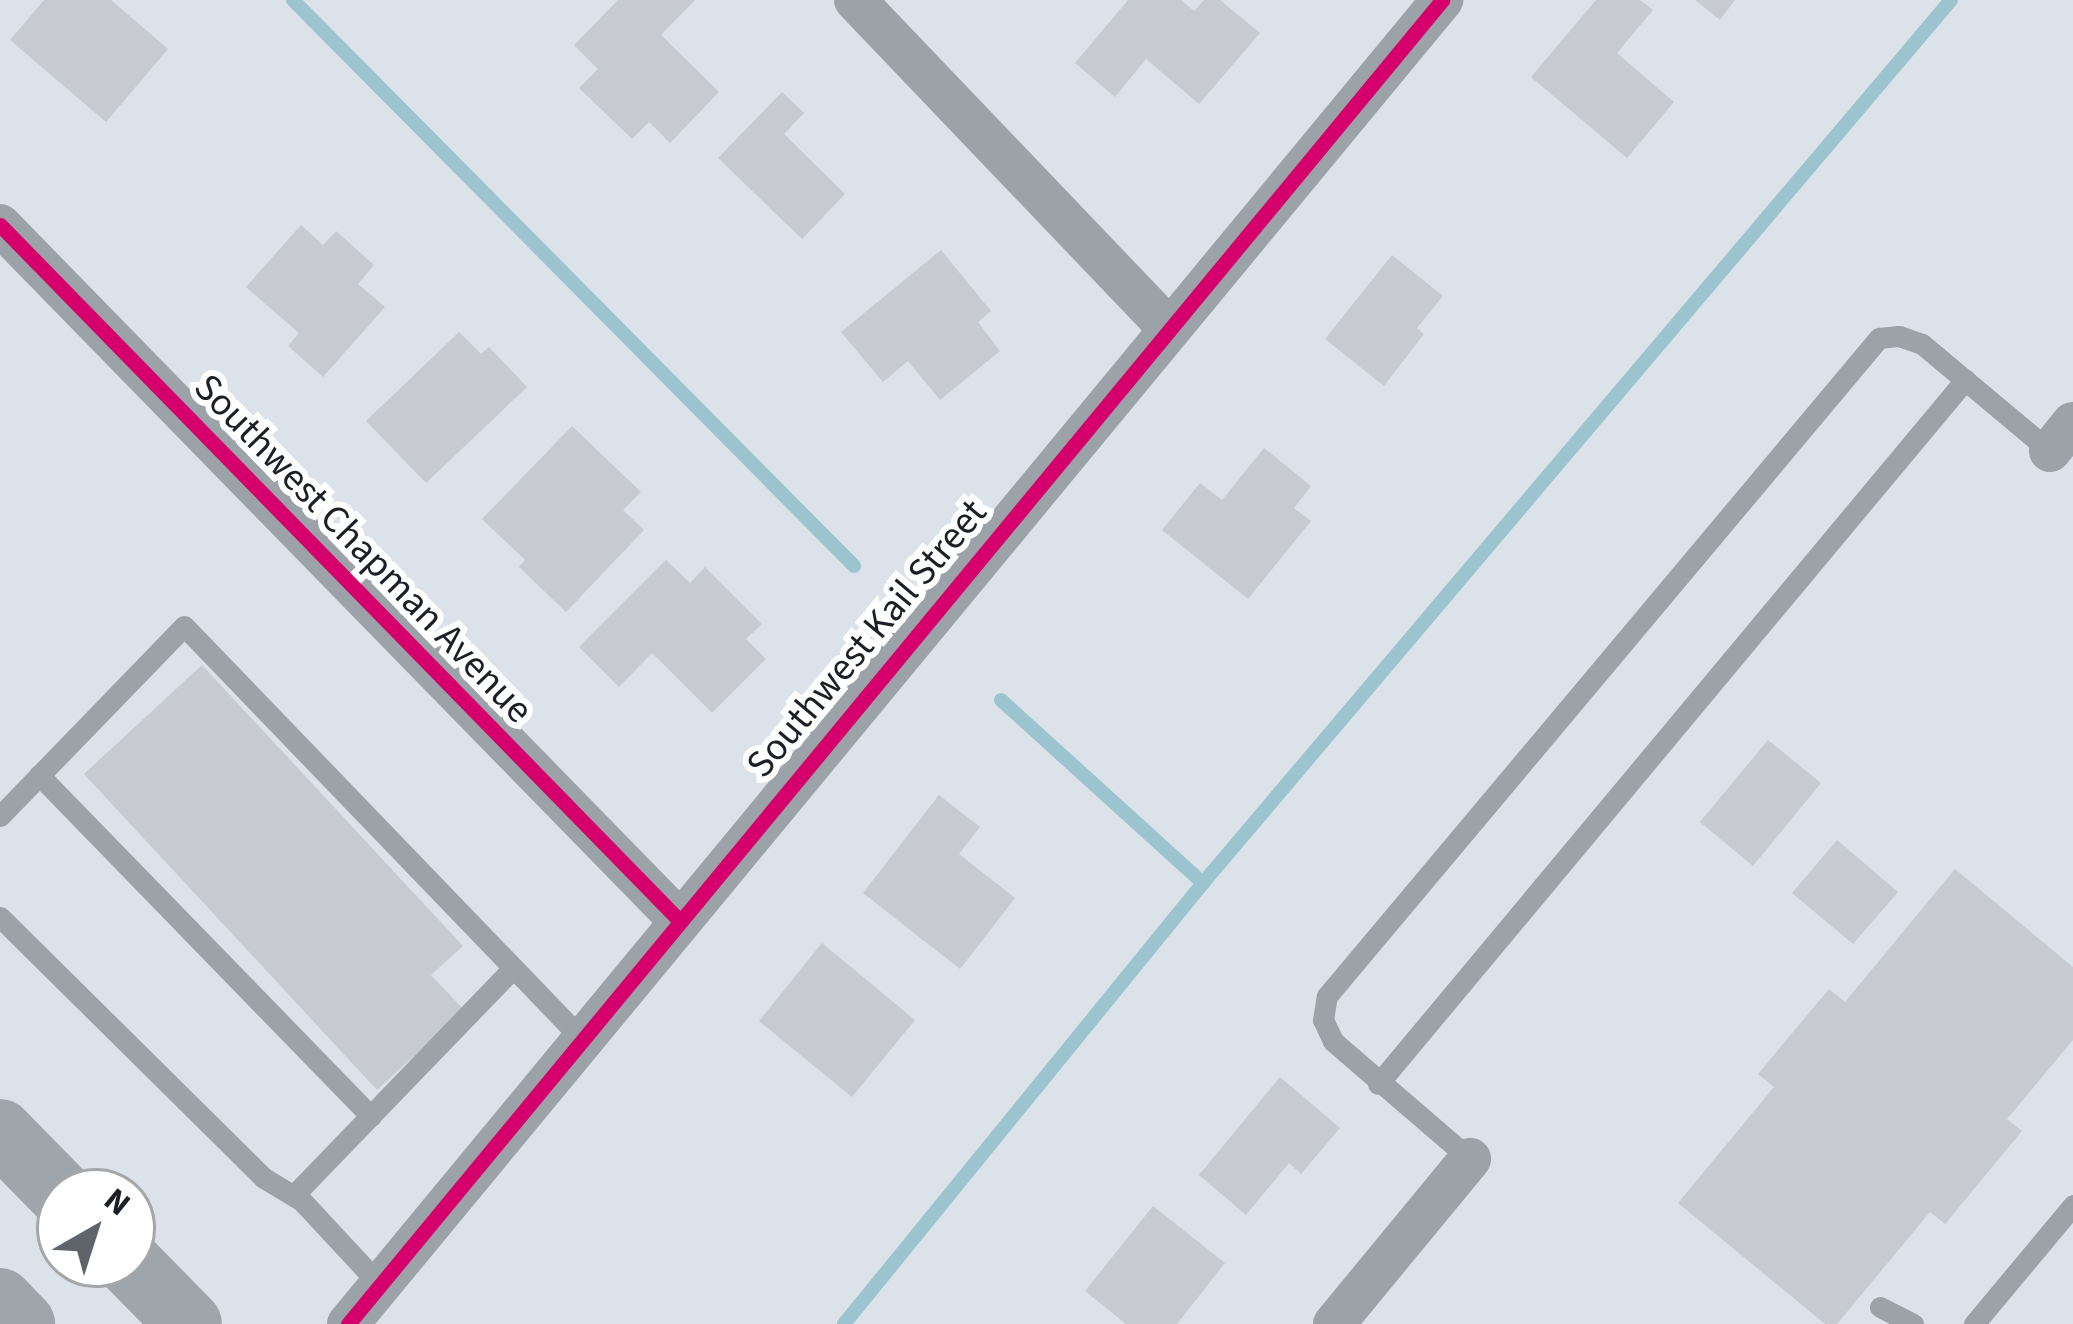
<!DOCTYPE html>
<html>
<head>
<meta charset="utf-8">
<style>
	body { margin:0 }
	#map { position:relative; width:2073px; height:1324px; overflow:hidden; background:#dce2ea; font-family:"Source Sans 3",sans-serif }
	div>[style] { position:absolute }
	.stream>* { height:14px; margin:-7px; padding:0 7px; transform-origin:7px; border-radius:7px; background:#9cc4cf }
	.building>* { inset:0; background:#c7cad1 }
	.service>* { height:21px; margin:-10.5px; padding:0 10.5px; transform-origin:10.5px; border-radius:10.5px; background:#9ba2a8 }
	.minor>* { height:42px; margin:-21px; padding:0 21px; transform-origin:21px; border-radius:21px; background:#9ba2a8 }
	.primary>* { height:66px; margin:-33px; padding:0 33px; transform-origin:33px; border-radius:33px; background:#9ea6ab }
	.cycleway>* { height:15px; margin:-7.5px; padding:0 7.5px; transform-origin:7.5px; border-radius:7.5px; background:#d6006c }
	span { translate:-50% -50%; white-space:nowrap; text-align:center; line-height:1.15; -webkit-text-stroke:12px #fff; paint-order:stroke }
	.street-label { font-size:39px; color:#1c2026 }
	.north { position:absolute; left:36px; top:1168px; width:120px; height:120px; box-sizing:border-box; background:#fff; border:3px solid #a4a6a8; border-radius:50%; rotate:39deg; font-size:33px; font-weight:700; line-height:48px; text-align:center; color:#1c2026 }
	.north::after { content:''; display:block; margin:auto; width:42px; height:54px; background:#5f646b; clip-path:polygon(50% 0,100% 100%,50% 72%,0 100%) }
</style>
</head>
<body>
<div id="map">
	<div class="stream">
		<i style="left:293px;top:0;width:797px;rotate:45.25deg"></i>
		<i style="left:1001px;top:700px;width:273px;rotate:42.2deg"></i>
		<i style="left:844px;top:1324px;width:569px;rotate:-50.85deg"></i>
		<i style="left:1203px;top:883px;width:1157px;rotate:-49.73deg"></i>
	</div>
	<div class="building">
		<i style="clip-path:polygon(44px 0,111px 0,168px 49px,106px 122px,10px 40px)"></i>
		<i style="clip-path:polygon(618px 0,695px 0,661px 35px,719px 92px,670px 143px,649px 122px,632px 139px,579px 88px,598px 69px,574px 45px)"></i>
		<i style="clip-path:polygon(1128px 0,1181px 0,1194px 11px,1204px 0,1220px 0,1260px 33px,1199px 104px,1146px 59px,1115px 97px,1075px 63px)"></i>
		<i style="clip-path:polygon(1596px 0,1640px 0,1653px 10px,1617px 53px,1674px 102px,1627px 158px,1531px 77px)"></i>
		<i style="clip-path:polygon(1695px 0,1735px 0,1720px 20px)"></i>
		<i style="clip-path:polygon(782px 92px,804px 113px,784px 134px,845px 194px,802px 239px,718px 158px)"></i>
		<i style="clip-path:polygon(301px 225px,323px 245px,336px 231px,374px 265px,358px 284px,385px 307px,323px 377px,288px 346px,299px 333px,246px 287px)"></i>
		<i style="clip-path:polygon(941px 250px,991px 311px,978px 322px,1000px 351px,940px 400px,908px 361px,883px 382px,841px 332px)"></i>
		<i style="clip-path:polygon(1392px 255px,1443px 296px,1417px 328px,1424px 334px,1384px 386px,1325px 339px)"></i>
		<i style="clip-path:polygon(459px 332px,481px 354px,489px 347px,527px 387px,426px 483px,366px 421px)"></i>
		<i style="clip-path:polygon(572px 426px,641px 492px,623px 510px,644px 530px,566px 612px,519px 567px,525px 560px,482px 519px)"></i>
		<i style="clip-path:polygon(1264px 448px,1311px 486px,1294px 508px,1311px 521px,1248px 599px,1162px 530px,1200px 483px,1222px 500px)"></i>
		<i style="clip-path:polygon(666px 560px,690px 583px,705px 567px,762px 624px,746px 639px,766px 659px,712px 713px,652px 653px,619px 687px,579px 647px)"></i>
		<i style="clip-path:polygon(202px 665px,463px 946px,431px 975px,464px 1010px,377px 1090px,84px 774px)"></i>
		<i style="clip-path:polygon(1768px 740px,1821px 783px,1753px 866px,1700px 822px)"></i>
		<i style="clip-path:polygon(939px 795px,980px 827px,959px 854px,1015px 898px,960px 969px,863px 893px)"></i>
		<i style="clip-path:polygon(1837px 840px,1898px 892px,1853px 944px,1792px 893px)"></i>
		<i style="clip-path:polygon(1955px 869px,2073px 967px,2073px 1040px,2007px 1119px,2022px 1131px,1945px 1224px,1930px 1212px,1837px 1324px,1825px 1324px,1678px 1203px,1774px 1087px,1758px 1074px,1829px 989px,1845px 1002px)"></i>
		<i style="clip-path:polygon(822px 943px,915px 1020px,852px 1097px,759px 1021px)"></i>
		<i style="clip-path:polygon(1280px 1077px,1340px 1128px,1301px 1174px,1289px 1163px,1246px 1215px,1199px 1175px)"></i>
		<i style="clip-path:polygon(1153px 1206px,1225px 1263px,1177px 1324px,1126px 1324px,1085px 1291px)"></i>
	</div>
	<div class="service">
		<i style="left:39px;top:775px;width:476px;rotate:45.8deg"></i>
		<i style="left:0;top:816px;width:264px;rotate:-45.9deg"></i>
		<i style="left:184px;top:626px;width:572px;rotate:46.06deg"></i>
		<i style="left:0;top:917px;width:371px;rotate:44.7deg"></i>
		<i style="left:264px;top:1178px;width:44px;rotate:31.2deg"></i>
		<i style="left:302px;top:1201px;width:115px;rotate:47.1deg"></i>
		<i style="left:1378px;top:1084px;width:917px;rotate:-50.18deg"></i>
		<i style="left:1470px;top:1159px;width:181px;rotate:-139.3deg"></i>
		<i style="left:1333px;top:1041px;width:23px;rotate:-115deg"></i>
		<i style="left:1323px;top:1020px;width:24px;rotate:-81deg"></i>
		<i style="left:1327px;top:996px;width:859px;rotate:-50.01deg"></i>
		<i style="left:1879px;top:338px;width:20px;rotate:-6deg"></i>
		<i style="left:1899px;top:336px;width:24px;rotate:19deg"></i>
		<i style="left:1922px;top:344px;width:167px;rotate:39.9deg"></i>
		<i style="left:294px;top:1195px;width:315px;rotate:-46deg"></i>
		<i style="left:1880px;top:1307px;width:37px;rotate:27deg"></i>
		<i style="left:1974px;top:1324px;width:155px;rotate:-50.2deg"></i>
	</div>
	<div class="minor">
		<i style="left:855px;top:0;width:453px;rotate:46.3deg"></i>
		<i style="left:0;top:225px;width:970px;rotate:45.67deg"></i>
		<i style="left:2050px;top:451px;width:36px;rotate:-51deg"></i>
		<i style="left:348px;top:1324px;width:1718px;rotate:-50.43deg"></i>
		<i style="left:1334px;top:1324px;width:214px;rotate:-50.5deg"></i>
	</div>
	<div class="primary">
		<i style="left:0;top:1132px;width:86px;rotate:45.5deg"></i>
		<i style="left:130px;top:1264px;width:84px;rotate:45.5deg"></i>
		<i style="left:0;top:1301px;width:32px;rotate:46deg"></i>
	</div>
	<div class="cycleway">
		<i style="left:0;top:225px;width:970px;rotate:45.67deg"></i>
		<i style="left:348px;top:1324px;width:1718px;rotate:-50.43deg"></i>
	</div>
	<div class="street-label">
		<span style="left:363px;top:549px;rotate:46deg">Southwest Chapman Avenue</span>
		<span style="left:867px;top:639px;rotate:-50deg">Southwest Kail Street</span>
	</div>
	<div class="north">N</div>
</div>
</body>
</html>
